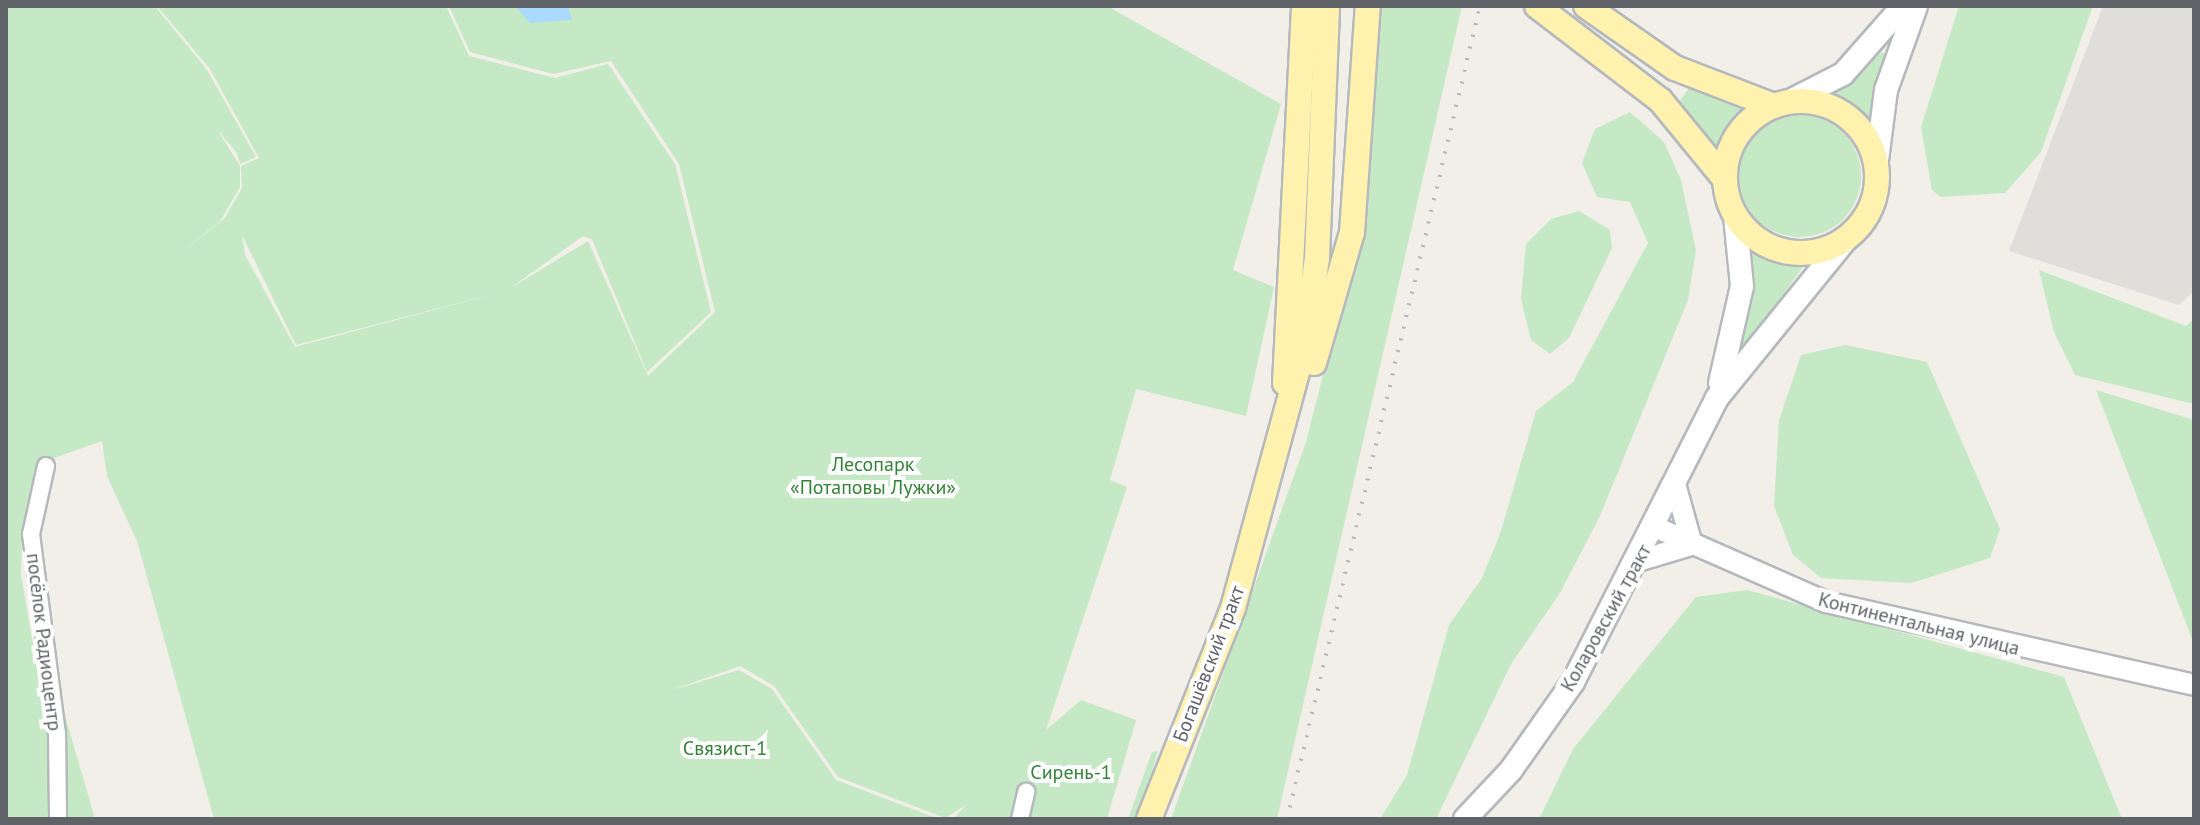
<!DOCTYPE html>
<html>
<head>
<meta charset="utf-8">
<style>
	body { margin:0 }
	#map { position:relative; width:2200px; height:825px; overflow:hidden; background:#f1efe8; font-family:"PT Sans",sans-serif }
	div>[style] { position:absolute }
	.industrial>* { inset:0; background:#e0deda }
	.green>* { inset:0; background:#c5e8c5 }
	.round { border-radius:50% }
	.water>* { inset:0; background:#aadaff }
	.roads { filter:drop-shadow(2px 0 #b5b8bc) drop-shadow(-2px 0 #b5b8bc) drop-shadow(0 2px #b5b8bc) drop-shadow(0 -2px #b5b8bc) }
	.minor>* { height:16px; margin:-8px; padding:0 8px; transform-origin:8px; border-radius:8px; background:#fff }
	.tertiary>* { height:20px; margin:-10px; padding:0 10px; transform-origin:10px; border-radius:10px; background:#fff }
	.secondary>* { height:22px; margin:-11px; padding:0 11px; transform-origin:11px; border-radius:11px; background:#fff }
	.primary>* { height:24px; margin:-12px; padding:0 12px; transform-origin:12px; border-radius:12px; background:#fff2af }
	.primary>.ring { margin:-12px; padding:0; box-sizing:content-box; background:none; border:24px solid #fff2af; border-radius:50% }
	.rail>* { height:4px; margin-top:-2px; transform-origin:0; background:repeating-linear-gradient(90deg,#b6b7b8 0 2px,transparent 0 12px) }
	span { translate:-50% -50%; white-space:nowrap; text-align:center; line-height:1.15; -webkit-text-stroke:8px #fff; paint-order:stroke }
	.park-label { font-size:20px; color:#348238 }
	.street-label { font-size:20px; color:#5f6368 }
	.frame { position:absolute; inset:0; border:8px solid #5f6368; pointer-events:none }
</style>
</head>
<body>
<div id="map">
	<div class="industrial">
		<i style="clip-path:polygon(2103px 6px,2194px 6px,2194px 291px,2179px 305px,2009px 251px)"></i>
	</div>
	<div class="green">
		<i style="clip-path:polygon(evenodd,6px 6px,155px 6px,207px 70px,256px 157px,240px 164px,237px 153px,217px 129px,240px 166px,240px 187px,220px 221px,174px 258px,225px 218px,242px 188px,241px 166px,259px 158px,210px 69px,157px 6px,446px 6px,469px 56px,555px 78px,608px 64px,675px 164px,711px 312px,647px 372px,592px 239px,583px 236px,509px 289px,588px 241px,648px 376px,715px 312px,679px 164px,611px 61px,553px 74px,470px 52px,449px 6px,1107px 6px,1281px 104px,1233px 270px,1274px 287px,1246px 416px,1136px 389px,1110px 480px,1127px 487px,1046px 730px,1081px 700px,1136px 720px,1107px 819px,953px 819px,966px 805px,945px 818px,838px 777px,774px 686px,740px 666px,669px 691px,739px 670px,772px 689px,836px 780px,939px 819px,214px 819px,137px 541px,107px 476px,102px 441px,43px 462px,22px 535px,21px 575px,47px 725px,64px 712px,95px 819px,6px 819px,6px 6px,242px 235px,296px 345px,509px 290px,295px 347px,245px 255px,242px 235px)"></i>
		<i style="clip-path:polygon(1379px 6px,1462px 6px,1277px 819px,1171px 819px,1306px 442px,1369px 195px)"></i>
		<i style="clip-path:polygon(1959px 6px,2093px 6px,2041px 152px,2005px 193px,1941px 197px,1932px 190px,1921px 127px)"></i>
		<i style="clip-path:polygon(1882px 52px,1885px 54px,1869px 124px,1831px 95px)"></i>
		<i style="clip-path:polygon(1689px 88px,1744px 108px,1716px 153px,1677px 105px)"></i>
		<i style="clip-path:polygon(1630px 112px,1664px 142px,1681px 180px,1696px 250px,1688px 300px,1600px 516px,1560px 593px,1511px 664px,1436px 819px,1380px 819px,1407px 775px,1449px 625px,1482px 578px,1500px 534px,1536px 411px,1573px 382px,1648px 243px,1630px 202px,1597px 197px,1582px 163px,1595px 129px)"></i>
		<i class="round" style="left:1739px;top:115px;width:122px;height:122px"></i>
		<i style="clip-path:polygon(1579px 211px,1610px 230px,1612px 248px,1569px 338px,1550px 354px,1531px 340px,1521px 299px,1526px 244px,1551px 219px)"></i>
		<i style="clip-path:polygon(1746px 246px,1804px 265px,1728px 373px)"></i>
		<i style="clip-path:polygon(2039px 270px,2186px 326px,2194px 319px,2194px 404px,2075px 375px,2054px 332px)"></i>
		<i style="clip-path:polygon(1845px 345px,1927px 362px,2000px 529px,1990px 558px,1911px 583px,1821px 578px,1793px 555px,1774px 506px,1779px 420px,1801px 355px)"></i>
		<i style="clip-path:polygon(2096px 390px,2194px 420px,2194px 644px)"></i>
		<i style="clip-path:polygon(1747px 590px,2064px 677px,2122px 819px,1539px 819px,1573px 749px,1696px 597px)"></i>
		<i style="clip-path:polygon(1158px 751px,1138px 819px,1128px 819px,1152px 752px)"></i>
	</div>
	<div class="water">
		<i style="clip-path:polygon(515px 6px,568px 6px,572px 20px,530px 23px)"></i>
	</div>
	<div class="roads">
		<div class="minor">
			<i style="left:46px;top:466px;width:70px;rotate:102.4deg"></i>
			<i style="left:31px;top:534px;width:201px;rotate:82.6deg"></i>
			<i style="left:57px;top:733px;width:86px;rotate:89.3deg"></i>
			<i style="left:1020px;top:819px;width:28px;rotate:-77deg"></i>
		</div>
		<div class="tertiary">
			<i style="left:1675px;top:484px;width:63px;rotate:74.4deg"></i>
			<i style="left:1655px;top:527px;width:187px;rotate:23.7deg"></i>
			<i style="left:1826px;top:602px;width:377px;rotate:12.7deg"></i>
			<i style="left:1638px;top:561px;width:55px;rotate:-16.8deg"></i>
		</div>
		<div class="secondary">
			<i style="left:1788px;top:102px;width:62px;rotate:-27deg"></i>
			<i style="left:1843px;top:74px;width:91px;rotate:-48.6deg"></i>
			<i style="left:1876px;top:168px;width:79px;rotate:-82.7deg"></i>
			<i style="left:1886px;top:90px;width:89px;rotate:-70.3deg"></i>
			<i style="left:1720px;top:383px;width:99px;rotate:-77.2deg"></i>
			<i style="left:1742px;top:286px;width:70px;rotate:-95.7deg"></i>
			<i style="left:1465px;top:819px;width:67px;rotate:-46.8deg"></i>
			<i style="left:1511px;top:770px;width:108px;rotate:-54.8deg"></i>
			<i style="left:1573px;top:682px;width:318px;rotate:-63.1deg"></i>
			<i style="left:1717px;top:398px;width:208px;rotate:-50.9deg"></i>
		</div>
		<div class="primary">
			<i style="left:1537px;top:6px;width:155px;rotate:37.4deg"></i>
			<i style="left:1660px;top:100px;width:101px;rotate:50.6deg"></i>
			<i style="left:1586px;top:6px;width:108px;rotate:34.9deg"></i>
			<i style="left:1675px;top:68px;width:106px;rotate:21deg"></i>
			<i class="ring" style="left:1725px;top:101px;width:128px;height:128px"></i>
			<i style="left:1314px;top:363px;width:136px;rotate:-73.8deg"></i>
			<i style="left:1352px;top:232px;width:227px;rotate:-86deg"></i>
			<i style="left:1285px;top:383px;width:377px;rotate:-87.1deg"></i>
			<i style="left:1149px;top:819px;width:227px;rotate:-68.3deg"></i>
			<i style="left:1233px;top:608px;width:279px;rotate:-74.8deg"></i>
			<i style="left:1306px;top:339px;width:82px;rotate:-82.3deg"></i>
			<i style="left:1317px;top:258px;width:252px;rotate:-87.7deg"></i>
		</div>
	</div>
	<div class="rail">
		<i style="left:1287px;top:819px;width:836px;rotate:-76.65deg"></i>
	</div>
	<div class="park-label">
		<span style="left:873px;top:476px">Лесопарк<br>«Потаповы Лужки»</span>
		<span style="left:725px;top:748px">Связист-1</span>
		<span style="left:1071px;top:772px">Сирень-1</span>
	</div>
	<div class="street-label">
		<span style="left:1606px;top:618px;rotate:-61deg">Коларовский тракт</span>
		<span style="left:1919px;top:624px;rotate:14deg">Континентальная улица</span>
		<span style="left:44px;top:642px;rotate:83deg">посёлок Радиоцентр</span>
		<span style="left:1209px;top:664px;rotate:-69deg">Богашёвский тракт</span>
	</div>
	<div class="frame"></div>
</div>
</body>
</html>
